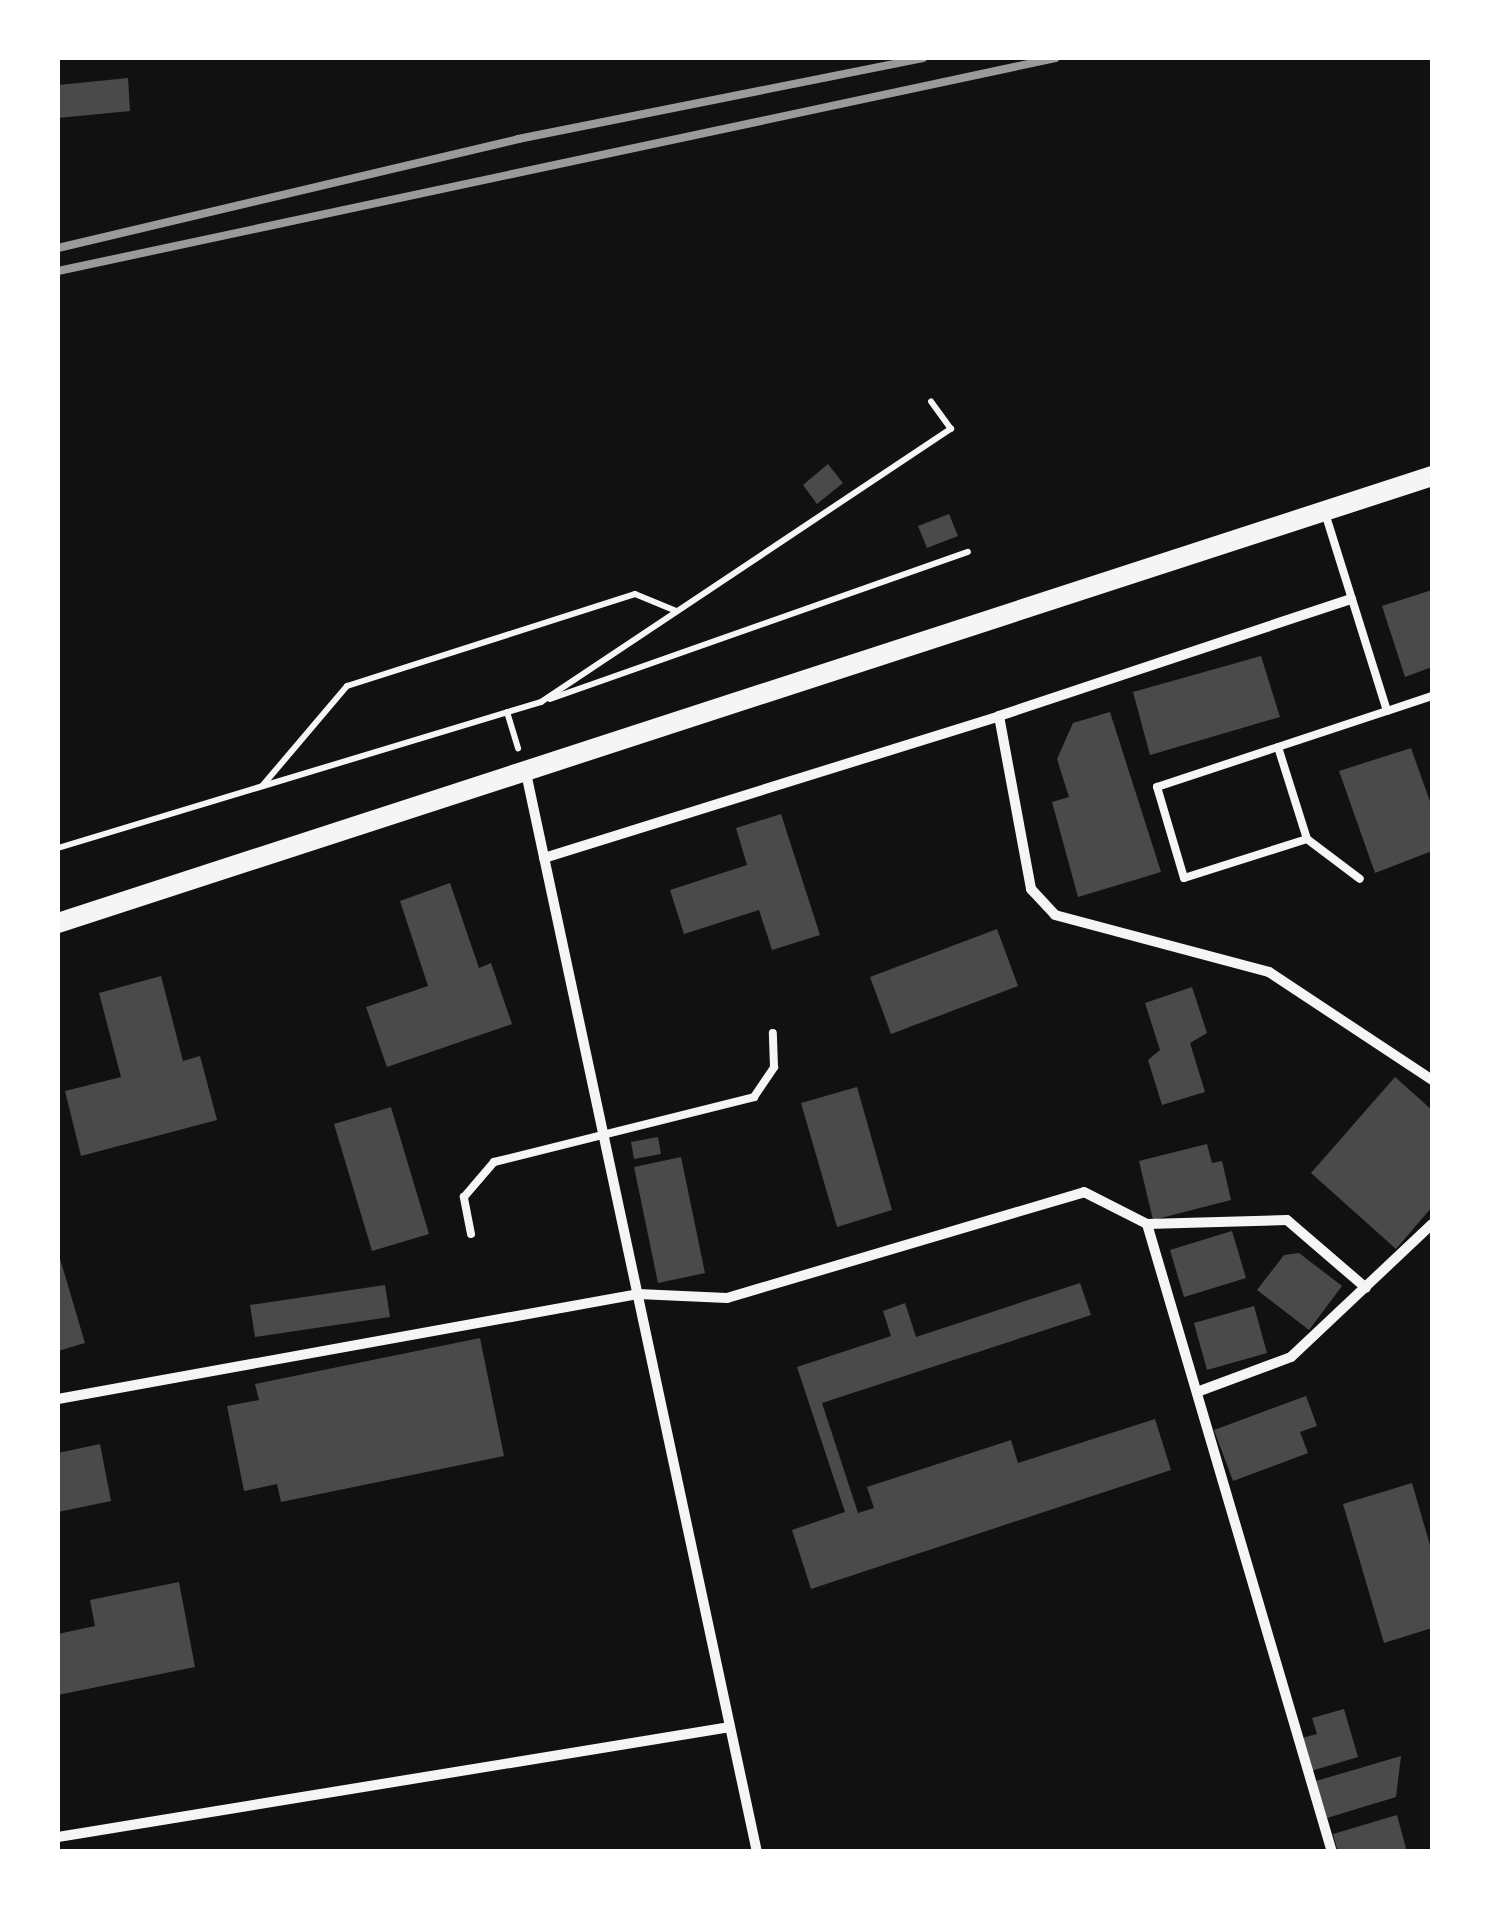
<!DOCTYPE html>
<html>
<head>
<meta charset="utf-8">
<style>
	body { margin:0 }
	#map { position:relative; width:1490px; height:1909px; overflow:hidden; background:#111; font-family:"Archivo Narrow",sans-serif }
	div>[style] { position:absolute }
	.building>* { inset:0; background:#4a4a4a }
	.path>* { height:6px; margin:-3px; padding:0 3px; transform-origin:3px; border-radius:3px; background:#f5f5f5 }
	.service>* { height:8px; margin:-4px; padding:0 4px; transform-origin:4px; border-radius:4px; background:#f5f5f5 }
	.minor>* { height:10px; margin:-5px; padding:0 5px; transform-origin:5px; border-radius:5px; background:#f5f5f5 }
	.secondary>* { height:20px; margin:-10px; padding:0 10px; transform-origin:10px; border-radius:10px; background:#f5f5f5 }
	.rail>* { height:8px; margin:-4px; padding:0 4px; transform-origin:4px; border-radius:4px; background:#9a9a9a }
	span { translate:-50% -50%; white-space:nowrap; text-align:center; line-height:1.15; -webkit-text-stroke:8px #fff; paint-order:stroke }
	.frame { position:absolute; inset:0; border:60px solid #fff; pointer-events:none }
</style>
</head>
<body>
<div id="map">
	<div class="building">
		<i style="clip-path:polygon(128px 78px,130px 111px,58px 118px,58px 85px)"></i>
		<i style="clip-path:polygon(828px 464px,843px 483px,817px 504px,803px 485px)"></i>
		<i style="clip-path:polygon(949px 514px,958px 536px,927px 548px,918px 526px)"></i>
		<i style="clip-path:polygon(1432px 590px,1432px 667px,1405px 677px,1382px 606px)"></i>
		<i style="clip-path:polygon(1261px 656px,1280px 717px,1150px 755px,1133px 692px)"></i>
		<i style="clip-path:polygon(1110px 712px,1161px 872px,1078px 897px,1052px 802px,1069px 797px,1057px 759px,1073px 723px)"></i>
		<i style="clip-path:polygon(1411px 748px,1432px 807px,1432px 851px,1375px 873px,1339px 771px)"></i>
		<i style="clip-path:polygon(781px 814px,820px 935px,772px 950px,759px 910px,684px 934px,670px 890px,747px 865px,736px 828px)"></i>
		<i style="clip-path:polygon(450px 883px,479px 968px,491px 963px,512px 1024px,387px 1067px,366px 1007px,428px 986px,400px 901px)"></i>
		<i style="clip-path:polygon(997px 929px,1018px 986px,891px 1034px,870px 977px)"></i>
		<i style="clip-path:polygon(161px 976px,183px 1061px,200px 1056px,217px 1120px,81px 1156px,65px 1091px,121px 1077px,99px 993px)"></i>
		<i style="clip-path:polygon(1192px 987px,1207px 1033px,1190px 1043px,1205px 1092px,1162px 1105px,1148px 1060px,1160px 1050px,1145px 1003px)"></i>
		<i style="clip-path:polygon(1395px 1077px,1432px 1110px,1432px 1207px,1396px 1249px,1311px 1173px)"></i>
		<i style="clip-path:polygon(857px 1087px,892px 1210px,837px 1227px,801px 1103px)"></i>
		<i style="clip-path:polygon(391px 1107px,429px 1234px,372px 1251px,334px 1124px)"></i>
		<i style="clip-path:polygon(658px 1137px,661px 1154px,634px 1159px,631px 1142px)"></i>
		<i style="clip-path:polygon(1207px 1144px,1212px 1163px,1222px 1161px,1231px 1200px,1153px 1220px,1139px 1161px)"></i>
		<i style="clip-path:polygon(681px 1157px,705px 1273px,658px 1283px,634px 1167px)"></i>
		<i style="clip-path:polygon(1232px 1231px,1246px 1278px,1184px 1297px,1170px 1250px)"></i>
		<i style="clip-path:polygon(58px 1252px,85px 1343px,58px 1351px)"></i>
		<i style="clip-path:polygon(1299px 1253px,1342px 1286px,1309px 1330px,1257px 1290px,1284px 1255px)"></i>
		<i style="clip-path:polygon(1080px 1283px,1091px 1315px,822px 1403px,858px 1513px,874px 1508px,867px 1487px,1011px 1440px,1018px 1463px,1155px 1419px,1171px 1470px,811px 1589px,792px 1530px,845px 1512px,797px 1367px,891px 1336px,883px 1311px,905px 1303px,916px 1337px)"></i>
		<i style="clip-path:polygon(385px 1285px,390px 1317px,255px 1337px,250px 1305px)"></i>
		<i style="clip-path:polygon(1254px 1306px,1267px 1353px,1207px 1370px,1194px 1323px)"></i>
		<i style="clip-path:polygon(480px 1338px,504px 1456px,281px 1502px,277px 1484px,244px 1491px,227px 1406px,259px 1400px,255px 1384px)"></i>
		<i style="clip-path:polygon(1306px 1396px,1317px 1426px,1300px 1432px,1308px 1453px,1233px 1481px,1214px 1430px)"></i>
		<i style="clip-path:polygon(100px 1444px,111px 1501px,58px 1512px,58px 1453px)"></i>
		<i style="clip-path:polygon(1412px 1483px,1432px 1552px,1432px 1628px,1384px 1643px,1343px 1504px)"></i>
		<i style="clip-path:polygon(179px 1582px,195px 1667px,58px 1695px,58px 1634px,95px 1626px,90px 1600px)"></i>
		<i style="clip-path:polygon(1344px 1709px,1358px 1757px,1311px 1771px,1302px 1738px,1317px 1734px,1312px 1718px)"></i>
		<i style="clip-path:polygon(1401px 1756px,1396px 1797px,1327px 1818px,1316px 1781px)"></i>
		<i style="clip-path:polygon(1397px 1815px,1407px 1852px,1338px 1852px,1333px 1834px)"></i>
	</div>
	<div class="path">
		<i style="left:550px;top:699px;width:443px;rotate:-19.4deg"></i>
		<i style="left:507px;top:712px;width:38px;rotate:73deg"></i>
		<i style="left:263px;top:785px;width:130px;rotate:-49.7deg"></i>
		<i style="left:347px;top:686px;width:302px;rotate:-17.7deg"></i>
		<i style="left:635px;top:594px;width:44px;rotate:22.5deg"></i>
		<i style="left:58px;top:848px;width:505px;rotate:-16.82deg"></i>
		<i style="left:541px;top:702px;width:493px;rotate:-33.7deg"></i>
		<i style="left:951px;top:429px;width:34px;rotate:-126deg"></i>
	</div>
	<div class="service">
		<i style="left:1325px;top:513px;width:207px;rotate:72.6deg"></i>
		<i style="left:1387px;top:711px;width:47px;rotate:-18.4deg"></i>
		<i style="left:1278px;top:747px;width:96px;rotate:72.5deg"></i>
		<i style="left:1307px;top:839px;width:129px;rotate:162.4deg"></i>
		<i style="left:1184px;top:878px;width:95px;rotate:-106.5deg"></i>
		<i style="left:1157px;top:787px;width:242px;rotate:-18.3deg"></i>
		<i style="left:1307px;top:839px;width:66px;rotate:37deg"></i>
		<i style="left:471px;top:1234px;width:38px;rotate:-101deg"></i>
		<i style="left:464px;top:1197px;width:46px;rotate:-49.4deg"></i>
		<i style="left:494px;top:1162px;width:268px;rotate:-14deg"></i>
		<i style="left:754px;top:1097px;width:36px;rotate:-56deg"></i>
		<i style="left:774px;top:1067px;width:34px;rotate:-92deg"></i>
	</div>
	<div class="minor">
		<i style="left:999px;top:716px;width:371px;rotate:-18.4deg"></i>
		<i style="left:526px;top:773px;width:1103px;rotate:77.92deg"></i>
		<i style="left:544px;top:858px;width:477px;rotate:-17.3deg"></i>
		<i style="left:999px;top:716px;width:176px;rotate:79.5deg"></i>
		<i style="left:1031px;top:889px;width:35px;rotate:47deg"></i>
		<i style="left:1055px;top:915px;width:221px;rotate:14.9deg"></i>
		<i style="left:1269px;top:972px;width:196px;rotate:33.5deg"></i>
		<i style="left:1147px;top:1224px;width:140px;rotate:-1.6deg"></i>
		<i style="left:1287px;top:1220px;width:104px;rotate:40.7deg"></i>
		<i style="left:1197px;top:1392px;width:100px;rotate:-20.4deg"></i>
		<i style="left:1291px;top:1357px;width:194px;rotate:-43.3deg"></i>
		<i style="left:58px;top:1399px;width:589px;rotate:-10.26deg"></i>
		<i style="left:638px;top:1294px;width:89px;rotate:2.6deg"></i>
		<i style="left:727px;top:1298px;width:372px;rotate:-16.5deg"></i>
		<i style="left:1084px;top:1192px;width:71px;rotate:26.9deg"></i>
		<i style="left:1147px;top:1224px;width:655px;rotate:73.59deg"></i>
		<i style="left:58px;top:1837px;width:681px;rotate:-9.3deg"></i>
	</div>
	<div class="secondary">
		<i style="left:58px;top:923px;width:1445px;rotate:-18.02deg"></i>
	</div>
	<div class="rail">
		<i style="left:58px;top:248px;width:473px;rotate:-13.3deg"></i>
		<i style="left:518px;top:139px;width:413px;rotate:-11.3deg"></i>
		<i style="left:58px;top:271px;width:1020px;rotate:-12.05deg"></i>
	</div>
	<div class="frame"></div>
</div>
</body>
</html>
